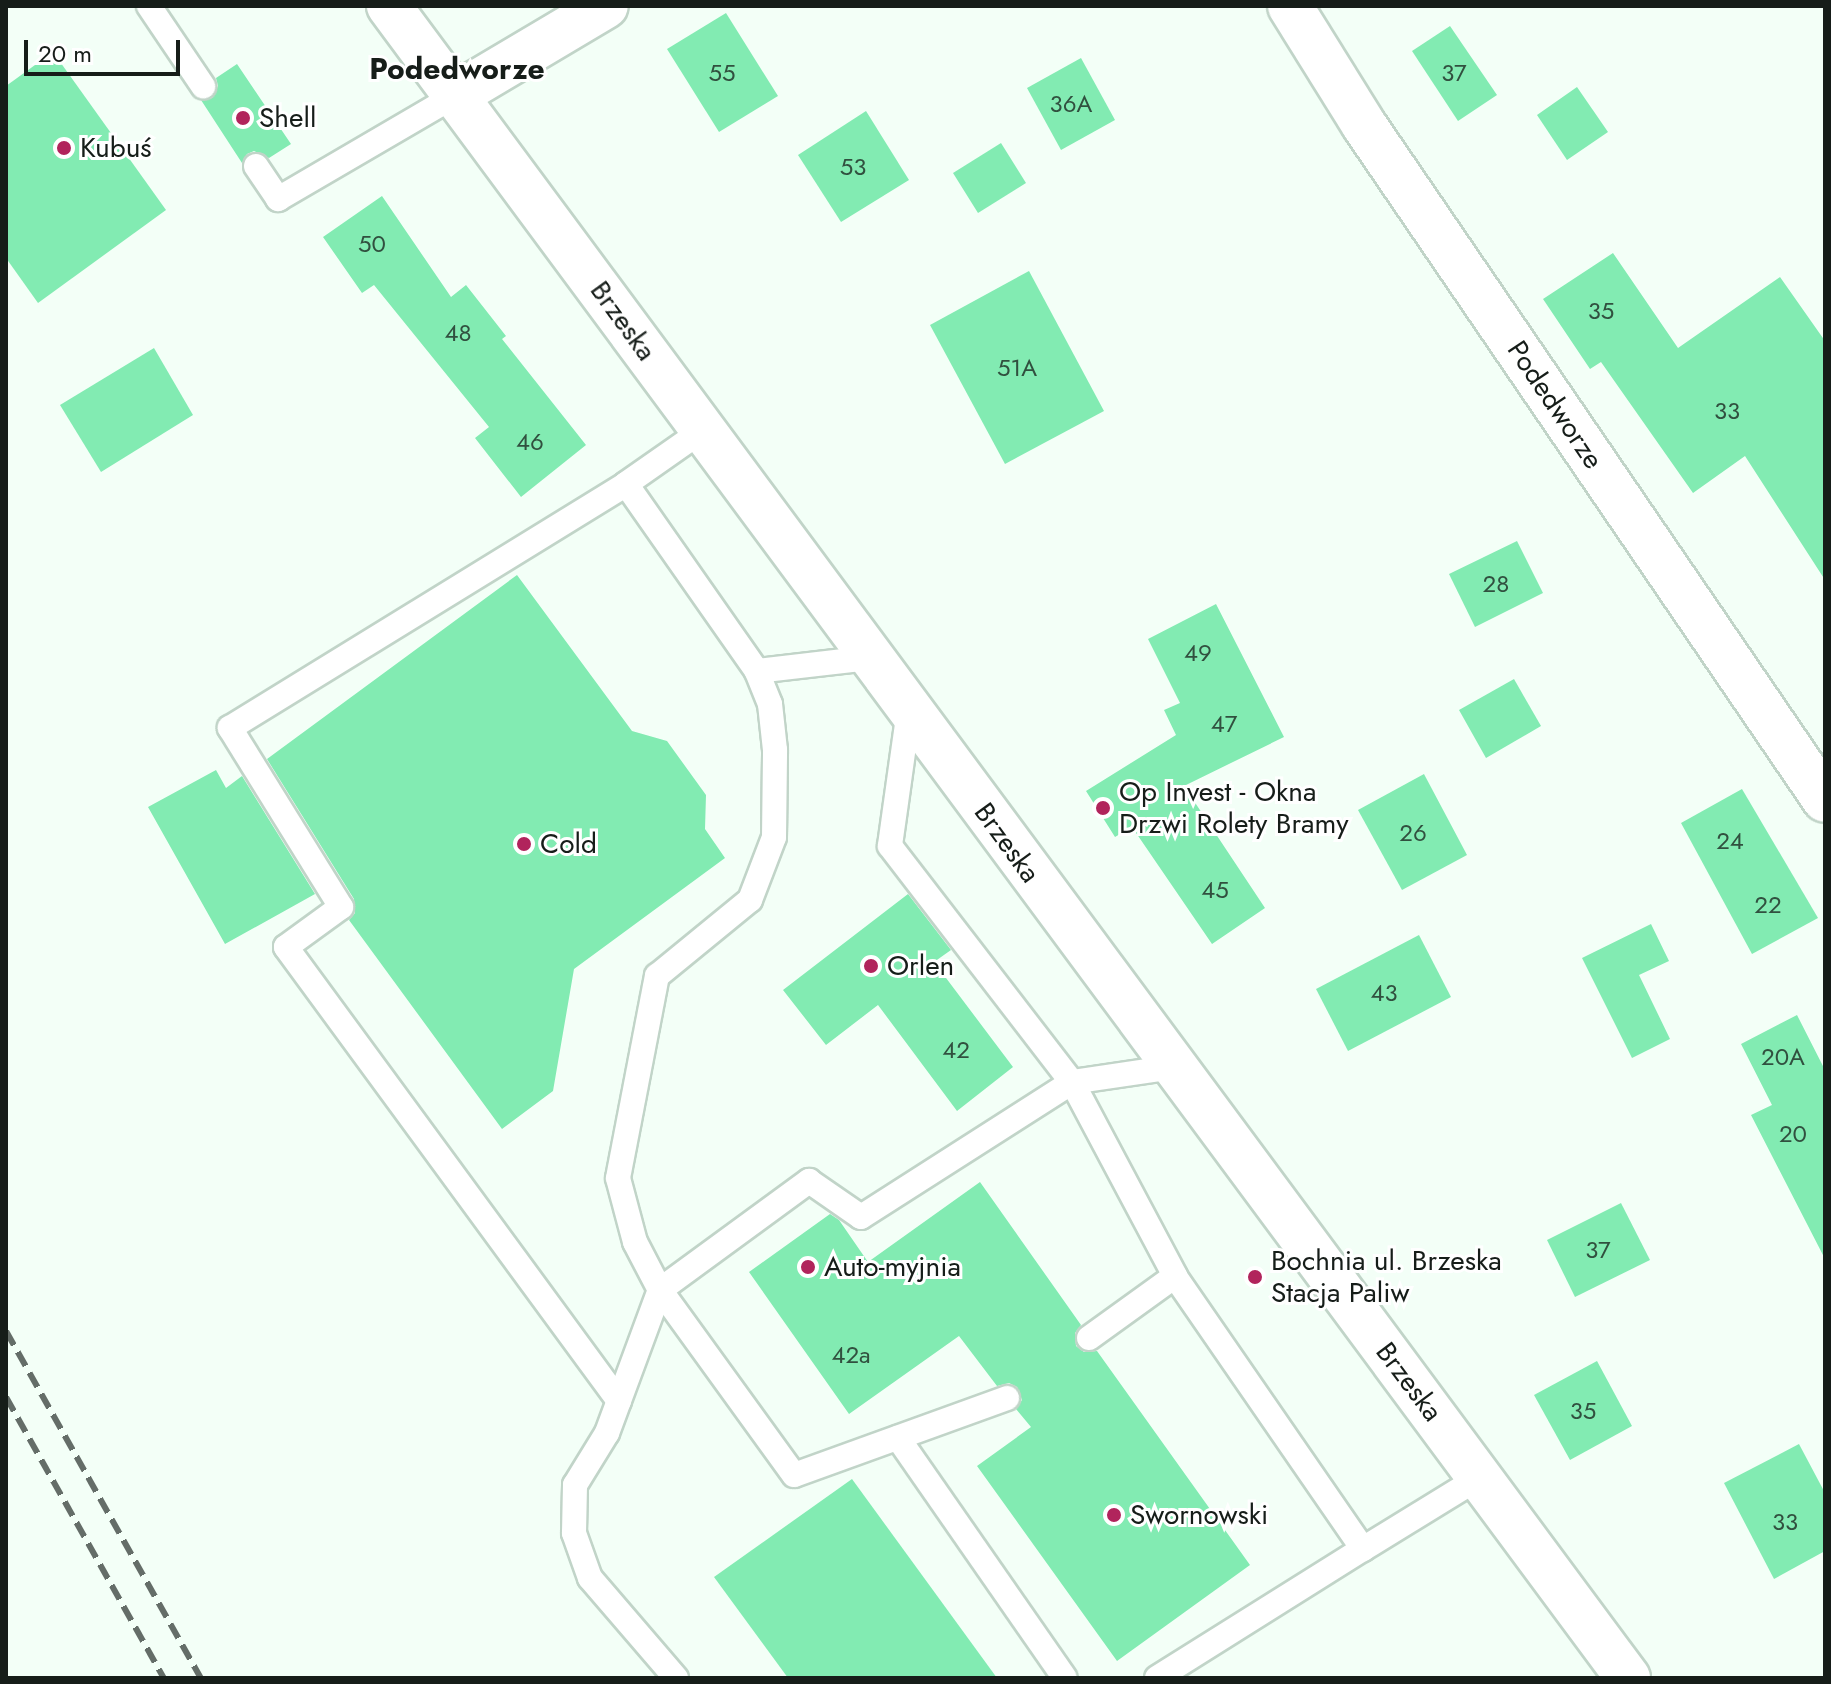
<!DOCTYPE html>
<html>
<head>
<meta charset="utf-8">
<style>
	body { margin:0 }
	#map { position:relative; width:1831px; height:1684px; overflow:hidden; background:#f3fff7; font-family:Jost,sans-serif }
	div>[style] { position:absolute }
	.building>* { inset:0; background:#82ebb2 }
	.roads { filter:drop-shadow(2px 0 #c1d4c8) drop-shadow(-2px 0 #c1d4c8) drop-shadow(0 2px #c1d4c8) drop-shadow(0 -2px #c1d4c8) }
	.service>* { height:24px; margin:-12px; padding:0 12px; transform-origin:12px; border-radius:12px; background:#fff }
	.minor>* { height:44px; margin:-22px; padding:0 22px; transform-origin:22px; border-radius:22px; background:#fff }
	.secondary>* { height:44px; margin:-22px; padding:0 22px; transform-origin:22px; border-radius:22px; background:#fff }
	.rail>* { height:6px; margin-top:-3px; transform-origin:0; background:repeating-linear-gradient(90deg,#646d68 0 16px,transparent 0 24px) }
	.dots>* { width:22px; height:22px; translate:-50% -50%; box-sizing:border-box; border:4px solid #fff; border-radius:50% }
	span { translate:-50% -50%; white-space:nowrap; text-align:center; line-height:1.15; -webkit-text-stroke:6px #fff; paint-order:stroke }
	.number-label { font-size:24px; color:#31503f }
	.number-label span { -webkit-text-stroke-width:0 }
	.poi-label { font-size:28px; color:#161d19 }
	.left { translate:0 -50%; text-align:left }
	.street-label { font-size:28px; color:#161d19 }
	.neighbourhood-label { font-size:30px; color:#161d19; font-weight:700 }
	.frame { position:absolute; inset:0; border:8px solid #161d19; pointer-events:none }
	.scale { position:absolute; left:24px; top:40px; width:156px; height:36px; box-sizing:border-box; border:4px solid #161d19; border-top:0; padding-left:10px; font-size:24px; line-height:28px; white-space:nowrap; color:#161d19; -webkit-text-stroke:6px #fff; paint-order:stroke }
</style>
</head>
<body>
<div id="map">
	<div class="building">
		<i style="clip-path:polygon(726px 13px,778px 96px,719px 132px,667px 49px)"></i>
		<i style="clip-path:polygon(1450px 26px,1497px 95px,1458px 121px,1412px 51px)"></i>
		<i style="clip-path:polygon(53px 52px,166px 210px,38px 303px,6px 258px,6px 86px)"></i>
		<i style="clip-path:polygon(1081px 58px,1115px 120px,1061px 150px,1027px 88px)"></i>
		<i style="clip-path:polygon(237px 64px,291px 144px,269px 158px,254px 151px,247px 154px,242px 163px,201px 100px,212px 98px,218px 86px,216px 78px)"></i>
		<i style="clip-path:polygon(1577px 87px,1608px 132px,1567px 160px,1537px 115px)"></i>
		<i style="clip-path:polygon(866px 111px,909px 180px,841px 222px,798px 155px)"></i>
		<i style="clip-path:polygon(1001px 143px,1026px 183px,978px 213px,953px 173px)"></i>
		<i style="clip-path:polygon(382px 196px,451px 297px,466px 285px,506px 336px,502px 339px,586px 445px,521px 497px,475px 438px,489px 427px,374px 285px,362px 293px,323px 237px)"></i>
		<i style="clip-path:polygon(1613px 253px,1678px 348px,1780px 277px,1825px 341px,1825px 580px,1745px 456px,1693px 493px,1601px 362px,1590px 369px,1543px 299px)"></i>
		<i style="clip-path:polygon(1029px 271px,1104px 411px,1005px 464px,930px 325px)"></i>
		<i style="clip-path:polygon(154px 348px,193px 415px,101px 472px,60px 405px)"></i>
		<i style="clip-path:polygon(1517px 541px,1543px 593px,1475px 627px,1449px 574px)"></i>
		<i style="clip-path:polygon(517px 575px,632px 731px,667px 741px,706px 795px,705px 829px,725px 858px,574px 969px,553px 1091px,502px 1129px,349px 920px,355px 913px,354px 899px,267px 759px)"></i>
		<i style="clip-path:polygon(1216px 604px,1284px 737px,1184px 786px,1265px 908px,1212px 944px,1132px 827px,1115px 837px,1086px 791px,1176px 735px,1164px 710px,1180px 703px,1148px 639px)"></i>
		<i style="clip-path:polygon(1514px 679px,1541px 726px,1486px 758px,1459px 710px)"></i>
		<i style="clip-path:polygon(216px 770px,226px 788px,242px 776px,315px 894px,225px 944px,148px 807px)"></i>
		<i style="clip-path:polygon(1424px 774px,1467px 855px,1402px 890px,1358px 810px)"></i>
		<i style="clip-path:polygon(1742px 789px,1818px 918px,1752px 954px,1681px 823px)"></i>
		<i style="clip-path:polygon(908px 894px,951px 950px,934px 962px,1013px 1067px,957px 1111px,878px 1005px,826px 1045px,783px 990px)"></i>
		<i style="clip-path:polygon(1651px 924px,1669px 961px,1639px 975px,1670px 1039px,1632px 1058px,1582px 958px)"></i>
		<i style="clip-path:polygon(1419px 935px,1451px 997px,1348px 1051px,1316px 989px)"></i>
		<i style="clip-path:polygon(1797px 1015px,1825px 1070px,1825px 1259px,1751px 1115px,1772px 1105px,1741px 1044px)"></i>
		<i style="clip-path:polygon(980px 1182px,1081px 1325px,1075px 1333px,1076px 1346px,1084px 1352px,1097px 1351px,1250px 1565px,1117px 1661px,977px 1466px,1031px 1427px,1016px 1409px,1022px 1400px,1017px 1387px,1009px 1383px,997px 1386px,959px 1336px,849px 1414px,749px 1272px,830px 1214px,839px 1220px,868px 1262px)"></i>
		<i style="clip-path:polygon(1621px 1203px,1650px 1260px,1575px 1297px,1547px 1240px)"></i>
		<i style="clip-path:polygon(1597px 1361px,1632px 1426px,1570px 1460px,1534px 1395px)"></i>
		<i style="clip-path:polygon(1799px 1444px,1825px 1493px,1825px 1551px,1774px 1579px,1724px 1483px)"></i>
		<i style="clip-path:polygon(852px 1479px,997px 1678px,788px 1678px,714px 1577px)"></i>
	</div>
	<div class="roads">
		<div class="service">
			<i style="left:149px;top:6px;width:97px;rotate:56deg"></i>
			<i style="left:256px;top:166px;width:40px;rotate:56deg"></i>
			<i style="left:278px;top:199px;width:206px;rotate:-30.3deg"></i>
			<i style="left:703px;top:430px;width:94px;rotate:145deg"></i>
			<i style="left:626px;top:484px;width:228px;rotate:55deg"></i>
			<i style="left:757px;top:671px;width:114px;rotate:-6.6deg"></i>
			<i style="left:909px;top:710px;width:137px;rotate:98deg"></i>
			<i style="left:890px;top:846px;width:298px;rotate:52.4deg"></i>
			<i style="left:1072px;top:1082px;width:102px;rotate:-8.4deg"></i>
			<i style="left:1007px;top:1398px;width:226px;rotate:160.1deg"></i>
			<i style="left:794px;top:1475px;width:228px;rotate:-125.9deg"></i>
			<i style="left:660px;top:1290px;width:185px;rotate:-36.2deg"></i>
			<i style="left:809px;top:1181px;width:63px;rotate:34.7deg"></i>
			<i style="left:861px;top:1217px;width:250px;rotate:-32.6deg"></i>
			<i style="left:1072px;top:1082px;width:220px;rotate:62deg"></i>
			<i style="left:1175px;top:1276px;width:106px;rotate:144.2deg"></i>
			<i style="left:619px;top:1401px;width:563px;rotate:-126.26deg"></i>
			<i style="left:286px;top:947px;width:68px;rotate:-36deg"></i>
			<i style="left:341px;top:907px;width:211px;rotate:-121.8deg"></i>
			<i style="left:230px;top:728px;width:465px;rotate:-31.6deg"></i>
			<i style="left:898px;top:1438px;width:292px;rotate:55.2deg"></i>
			<i style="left:1363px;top:1549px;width:137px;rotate:-31.6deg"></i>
			<i style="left:676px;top:1678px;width:132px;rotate:-130.7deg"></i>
			<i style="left:590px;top:1578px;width:48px;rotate:-109.6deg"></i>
			<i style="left:574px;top:1533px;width:48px;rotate:-88.8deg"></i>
			<i style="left:575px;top:1485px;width:61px;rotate:-58.4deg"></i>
			<i style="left:607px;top:1433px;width:153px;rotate:-69.7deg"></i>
			<i style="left:660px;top:1290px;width:54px;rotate:-117.5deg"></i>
			<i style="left:635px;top:1242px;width:66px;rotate:-104.9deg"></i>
			<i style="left:618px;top:1178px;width:206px;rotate:-79.1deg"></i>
			<i style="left:657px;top:976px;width:120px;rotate:-39.3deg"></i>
			<i style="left:750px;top:900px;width:67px;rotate:-69.1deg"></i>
			<i style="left:774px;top:837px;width:87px;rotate:-89.3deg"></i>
			<i style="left:775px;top:750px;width:46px;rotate:-96.2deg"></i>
			<i style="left:770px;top:704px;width:35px;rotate:-112deg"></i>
			<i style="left:1157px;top:1678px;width:243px;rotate:-32.1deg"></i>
			<i style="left:1363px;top:1549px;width:331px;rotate:-124.6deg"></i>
		</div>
		<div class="minor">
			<i style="left:1290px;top:6px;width:140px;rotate:58.1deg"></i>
			<i style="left:1364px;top:125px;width:817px;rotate:55.67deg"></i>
			<i style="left:456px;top:95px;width:174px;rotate:-30.7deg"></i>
		</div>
		<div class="secondary">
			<i style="left:389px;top:6px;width:2081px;rotate:53.46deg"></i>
		</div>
	</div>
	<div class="rail">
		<i style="left:6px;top:1331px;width:398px;rotate:60.7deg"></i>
		<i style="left:6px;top:1397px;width:322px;rotate:60.7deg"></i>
	</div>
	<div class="dots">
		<i style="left:243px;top:118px;background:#b1245c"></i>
		<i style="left:64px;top:148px;background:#b1245c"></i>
		<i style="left:1103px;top:808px;background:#b1245c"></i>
		<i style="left:524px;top:844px;background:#b1245c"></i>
		<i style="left:871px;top:966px;background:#b1245c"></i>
		<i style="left:808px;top:1267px;background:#b1245c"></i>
		<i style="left:1255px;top:1277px;background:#b1245c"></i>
		<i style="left:1114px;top:1515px;background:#b1245c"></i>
	</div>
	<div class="number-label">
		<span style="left:722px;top:73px">55</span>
		<span style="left:1454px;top:73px">37</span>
		<span style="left:1071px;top:104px">36A</span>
		<span style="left:853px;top:167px">53</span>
		<span style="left:372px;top:244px">50</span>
		<span style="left:1601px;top:311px">35</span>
		<span style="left:458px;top:333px">48</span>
		<span style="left:1017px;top:368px">51A</span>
		<span style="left:1727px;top:411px">33</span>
		<span style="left:530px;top:442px">46</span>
		<span style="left:1496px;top:584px">28</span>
		<span style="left:1198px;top:653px">49</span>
		<span style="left:1224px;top:724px">47</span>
		<span style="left:1413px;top:833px">26</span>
		<span style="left:1730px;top:841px">24</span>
		<span style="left:1215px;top:890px">45</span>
		<span style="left:1768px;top:905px">22</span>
		<span style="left:1384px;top:993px">43</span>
		<span style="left:956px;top:1050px">42</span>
		<span style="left:1783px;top:1057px">20A</span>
		<span style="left:1793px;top:1134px">20</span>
		<span style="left:1598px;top:1250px">37</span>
		<span style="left:851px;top:1355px">42a</span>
		<span style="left:1583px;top:1411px">35</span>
		<span style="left:1785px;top:1522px">33</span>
	</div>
	<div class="poi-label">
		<span class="left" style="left:259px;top:118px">Shell</span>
		<span class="left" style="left:80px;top:148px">Kubuś</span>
		<span class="left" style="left:1119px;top:808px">Op Invest - Okna<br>Drzwi Rolety Bramy</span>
		<span class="left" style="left:540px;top:844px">Cold</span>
		<span class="left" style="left:887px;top:966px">Orlen</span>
		<span class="left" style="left:1271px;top:1277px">Bochnia ul. Brzeska<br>Stacja Paliw</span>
		<span class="left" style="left:824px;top:1267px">Auto-myjnia</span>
		<span class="left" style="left:1130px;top:1515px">Swornowski</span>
	</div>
	<div class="street-label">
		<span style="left:623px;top:321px;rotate:54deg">Brzeska</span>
		<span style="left:1555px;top:405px;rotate:56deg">Podedworze</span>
		<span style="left:1007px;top:843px;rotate:54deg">Brzeska</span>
		<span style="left:1409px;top:1382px;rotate:53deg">Brzeska</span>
	</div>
	<div class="neighbourhood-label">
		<span style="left:457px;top:69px">Podedworze</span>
	</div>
	<div class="frame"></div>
	<div class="scale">20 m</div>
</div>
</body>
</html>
